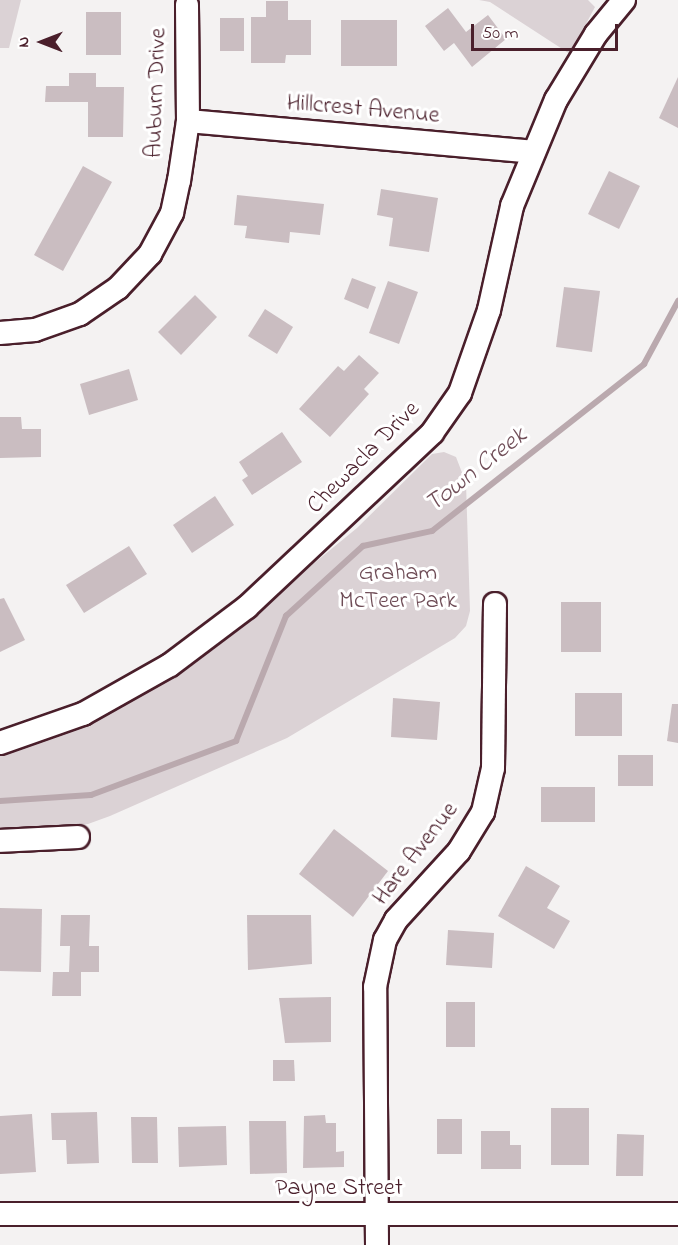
<!DOCTYPE html>
<html>
<head>
<meta charset="utf-8">
<style>
	body { margin:0 }
	#map { position:relative; width:678px; height:1245px; overflow:hidden; background:#f4f2f2; font-family:"Indie Flower",sans-serif }
	div>[style] { position:absolute }
	.green>* { inset:0; background:#dbd2d5 }
	.stream>* { height:6px; margin:-3px; padding:0 3px; transform-origin:3px; border-radius:3px; background:#baa9ae }
	.building>* { inset:0; background:#cabdc1 }
	.roads { filter:drop-shadow(2px 0 #4a1f2b) drop-shadow(-2px 0 #4a1f2b) drop-shadow(0 2px #4a1f2b) drop-shadow(0 -2px #4a1f2b) }
	.minor>* { height:22px; margin:-11px; padding:0 11px; transform-origin:11px; border-radius:11px; background:#fff }
	span { translate:-50% -50%; white-space:nowrap; text-align:center; line-height:1.15; -webkit-text-stroke:6px #fff; paint-order:stroke }
	.street-label { font-size:24px; color:#4a1f2b }
	.park-label { font-size:24px; color:#6e4c56 }
	.water-label { font-size:26px; color:#714f59; font-style:italic }
	.north { position:absolute; left:12px; top:12px; width:60px; height:60px; -webkit-text-stroke:4px #fff; paint-order:stroke; rotate:270deg; font-size:16px; font-weight:700; line-height:24px; text-align:center; color:#4a1f2b }
	.north::after { content:''; display:block; margin:auto; width:21px; height:27px; background:#4a1f2b; clip-path:polygon(50% 0,100% 100%,50% 72%,0 100%) }
	.scale { position:absolute; left:471px; top:24px; width:147px; height:27px; box-sizing:border-box; border:3px solid #4a1f2b; border-top:0; padding-left:8px; font-size:18px; line-height:21px; white-space:nowrap; color:#4a1f2b; -webkit-text-stroke:4px #fff; paint-order:stroke }
</style>
</head>
<body>
<div id="map">
	<div class="green">
		<i style="clip-path:polygon(0 0,21px 0,9px 48px,0 48px)"></i>
		<i style="clip-path:polygon(479px 0,588px 0,595px 7px,570px 54px,490px 2px)"></i>
		<i style="clip-path:polygon(444px 452px,456px 457px,466px 483px,470px 611px,466px 626px,455px 638px,287px 738px,110px 816px,88px 824px,0 833px,0 756px,104px 717px,189px 666px,357px 528px,432px 454px)"></i>
	</div>
	<div class="stream">
		<i style="left:0;top:801px;width:91px;rotate:-3.8deg"></i>
		<i style="left:91px;top:795px;width:155px;rotate:-20.4deg"></i>
		<i style="left:236px;top:741px;width:135px;rotate:-68.2deg"></i>
		<i style="left:286px;top:616px;width:104px;rotate:-42.3deg"></i>
		<i style="left:363px;top:546px;width:71px;rotate:-12.3deg"></i>
		<i style="left:432px;top:531px;width:270px;rotate:-38.2deg"></i>
		<i style="left:644px;top:364px;width:72px;rotate:-61.6deg"></i>
	</div>
	<div class="building">
		<i style="clip-path:polygon(266px 1px,288px 1px,288px 20px,311px 20px,311px 55px,286px 55px,285px 63px,251px 63px,251px 17px,266px 17px)"></i>
		<i style="clip-path:polygon(448px 8px,466px 32px,488px 15px,506px 39px,472px 67px,454px 43px,444px 51px,425px 26px)"></i>
		<i style="clip-path:polygon(86px 12px,121px 12px,121px 55px,86px 55px)"></i>
		<i style="clip-path:polygon(220px 18px,244px 18px,244px 51px,220px 51px)"></i>
		<i style="clip-path:polygon(341px 20px,397px 20px,397px 66px,341px 66px)"></i>
		<i style="clip-path:polygon(69px 73px,96px 73px,96px 87px,124px 87px,123px 137px,88px 137px,88px 102px,45px 102px,46px 86px,69px 86px)"></i>
		<i style="clip-path:polygon(678px 77px,678px 128px,659px 118px)"></i>
		<i style="clip-path:polygon(83px 166px,112px 182px,63px 271px,34px 255px)"></i>
		<i style="clip-path:polygon(609px 171px,640px 186px,619px 229px,588px 214px)"></i>
		<i style="clip-path:polygon(381px 189px,438px 198px,429px 252px,389px 246px,393px 218px,377px 215px)"></i>
		<i style="clip-path:polygon(237px 195px,324px 204px,320px 235px,290px 232px,289px 243px,245px 238px,247px 226px,234px 225px)"></i>
		<i style="clip-path:polygon(352px 278px,376px 287px,368px 309px,344px 299px)"></i>
		<i style="clip-path:polygon(388px 281px,418px 292px,399px 344px,369px 333px)"></i>
		<i style="clip-path:polygon(564px 287px,600px 291px,592px 352px,556px 347px)"></i>
		<i style="clip-path:polygon(195px 295px,217px 317px,181px 355px,158px 332px)"></i>
		<i style="clip-path:polygon(265px 309px,293px 327px,277px 354px,248px 336px)"></i>
		<i style="clip-path:polygon(359px 355px,379px 373px,364px 389px,369px 394px,330px 437px,299px 409px,338px 366px,344px 371px)"></i>
		<i style="clip-path:polygon(129px 369px,138px 400px,89px 415px,80px 384px)"></i>
		<i style="clip-path:polygon(0 417px,21px 417px,22px 429px,41px 429px,41px 457px,0 458px)"></i>
		<i style="clip-path:polygon(282px 432px,302px 462px,252px 495px,242px 480px,248px 476px,239px 462px)"></i>
		<i style="clip-path:polygon(215px 496px,234px 525px,192px 553px,173px 525px)"></i>
		<i style="clip-path:polygon(129px 546px,147px 574px,84px 613px,66px 585px)"></i>
		<i style="clip-path:polygon(4px 598px,25px 640px,0 652px,0 599px)"></i>
		<i style="clip-path:polygon(561px 602px,601px 602px,601px 652px,561px 652px)"></i>
		<i style="clip-path:polygon(575px 693px,622px 693px,622px 736px,575px 736px)"></i>
		<i style="clip-path:polygon(393px 698px,440px 702px,437px 740px,391px 737px)"></i>
		<i style="clip-path:polygon(672px 704px,678px 704px,678px 743px,667px 741px)"></i>
		<i style="clip-path:polygon(618px 755px,653px 755px,653px 786px,618px 786px)"></i>
		<i style="clip-path:polygon(541px 787px,595px 787px,595px 822px,541px 822px)"></i>
		<i style="clip-path:polygon(334px 829px,388px 871px,353px 917px,299px 874px)"></i>
		<i style="clip-path:polygon(526px 866px,560px 886px,547px 908px,570px 921px,554px 949px,498px 916px)"></i>
		<i style="clip-path:polygon(0 908px,42px 909px,41px 972px,0 971px)"></i>
		<i style="clip-path:polygon(61px 915px,90px 915px,89px 946px,99px 946px,99px 972px,81px 972px,81px 996px,52px 996px,53px 972px,69px 972px,70px 946px,60px 946px)"></i>
		<i style="clip-path:polygon(247px 915px,311px 915px,312px 964px,248px 970px)"></i>
		<i style="clip-path:polygon(448px 930px,494px 933px,492px 968px,446px 965px)"></i>
		<i style="clip-path:polygon(331px 997px,331px 1042px,285px 1043px,279px 998px)"></i>
		<i style="clip-path:polygon(446px 1002px,475px 1002px,475px 1047px,446px 1047px)"></i>
		<i style="clip-path:polygon(273px 1060px,294px 1060px,295px 1081px,273px 1081px)"></i>
		<i style="clip-path:polygon(551px 1108px,589px 1108px,589px 1165px,551px 1165px)"></i>
		<i style="clip-path:polygon(97px 1112px,99px 1163px,67px 1164px,66px 1140px,52px 1140px,51px 1113px)"></i>
		<i style="clip-path:polygon(32px 1114px,36px 1172px,0 1174px,0 1116px)"></i>
		<i style="clip-path:polygon(325px 1115px,326px 1123px,336px 1123px,336px 1152px,344px 1151px,344px 1167px,303px 1168px,304px 1116px)"></i>
		<i style="clip-path:polygon(131px 1117px,157px 1117px,158px 1163px,132px 1163px)"></i>
		<i style="clip-path:polygon(437px 1119px,462px 1119px,462px 1154px,437px 1154px)"></i>
		<i style="clip-path:polygon(249px 1121px,286px 1121px,287px 1173px,250px 1174px)"></i>
		<i style="clip-path:polygon(226px 1126px,227px 1165px,179px 1167px,178px 1127px)"></i>
		<i style="clip-path:polygon(481px 1131px,510px 1131px,510px 1145px,521px 1145px,521px 1169px,481px 1169px)"></i>
		<i style="clip-path:polygon(617px 1134px,644px 1135px,643px 1176px,616px 1176px)"></i>
	</div>
	<div class="roads">
		<div class="minor">
			<i style="left:188px;top:121px;width:346px;rotate:5.1deg"></i>
			<i style="left:0;top:333px;width:35px;rotate:-5deg"></i>
			<i style="left:35px;top:330px;width:48px;rotate:-19.6deg"></i>
			<i style="left:80px;top:314px;width:46px;rotate:-34.4deg"></i>
			<i style="left:118px;top:288px;width:47px;rotate:-46.7deg"></i>
			<i style="left:150px;top:254px;width:47px;rotate:-61.8deg"></i>
			<i style="left:172px;top:213px;width:33px;rotate:-78deg"></i>
			<i style="left:179px;top:181px;width:61px;rotate:-81.5deg"></i>
			<i style="left:188px;top:121px;width:116px;rotate:-90.5deg"></i>
			<i style="left:0;top:743px;width:88px;rotate:-19.3deg"></i>
			<i style="left:83px;top:714px;width:100px;rotate:-29.4deg"></i>
			<i style="left:170px;top:665px;width:96px;rotate:-37deg"></i>
			<i style="left:247px;top:607px;width:254px;rotate:-43.2deg"></i>
			<i style="left:432px;top:433px;width:49px;rotate:-55deg"></i>
			<i style="left:460px;top:393px;width:88px;rotate:-70.7deg"></i>
			<i style="left:489px;top:310px;width:107px;rotate:-77.5deg"></i>
			<i style="left:512px;top:206px;width:115px;rotate:-67.5deg"></i>
			<i style="left:556px;top:100px;width:77px;rotate:-58.8deg"></i>
			<i style="left:596px;top:34px;width:44px;rotate:-50.5deg"></i>
			<i style="left:0;top:841px;width:78px;rotate:-2.9deg"></i>
			<i style="left:0;top:1214px;width:678px"></i>
			<i style="left:377px;top:1245px;width:258px;rotate:-90.4deg"></i>
			<i style="left:375px;top:987px;width:48px;rotate:-78deg"></i>
			<i style="left:385px;top:940px;width:23px;rotate:-61deg"></i>
			<i style="left:396px;top:920px;width:93px;rotate:-47.6deg"></i>
			<i style="left:459px;top:851px;width:46px;rotate:-58.4deg"></i>
			<i style="left:483px;top:812px;width:45px;rotate:-77.2deg"></i>
			<i style="left:493px;top:768px;width:164px;rotate:-89.3deg"></i>
		</div>
	</div>
	<div class="street-label">
		<span style="left:157px;top:93px;rotate:-88deg">Auburn Drive</span>
		<span style="left:363px;top:110px;rotate:5deg">Hillcrest Avenue</span>
		<span style="left:364px;top:458px;rotate:-45deg">Chewacla Drive</span>
		<span style="left:416px;top:854px;rotate:-52deg">Hare Avenue</span>
		<span style="left:339px;top:1189px">Payne Street</span>
	</div>
	<div class="park-label">
		<span style="left:398px;top:588px">Graham<br>McTeer Park</span>
	</div>
	<div class="water-label">
		<span style="left:477px;top:471px;rotate:-38deg">Town Creek</span>
	</div>
	<div class="north">N</div>
	<div class="scale">50 m</div>
</div>
</body>
</html>
